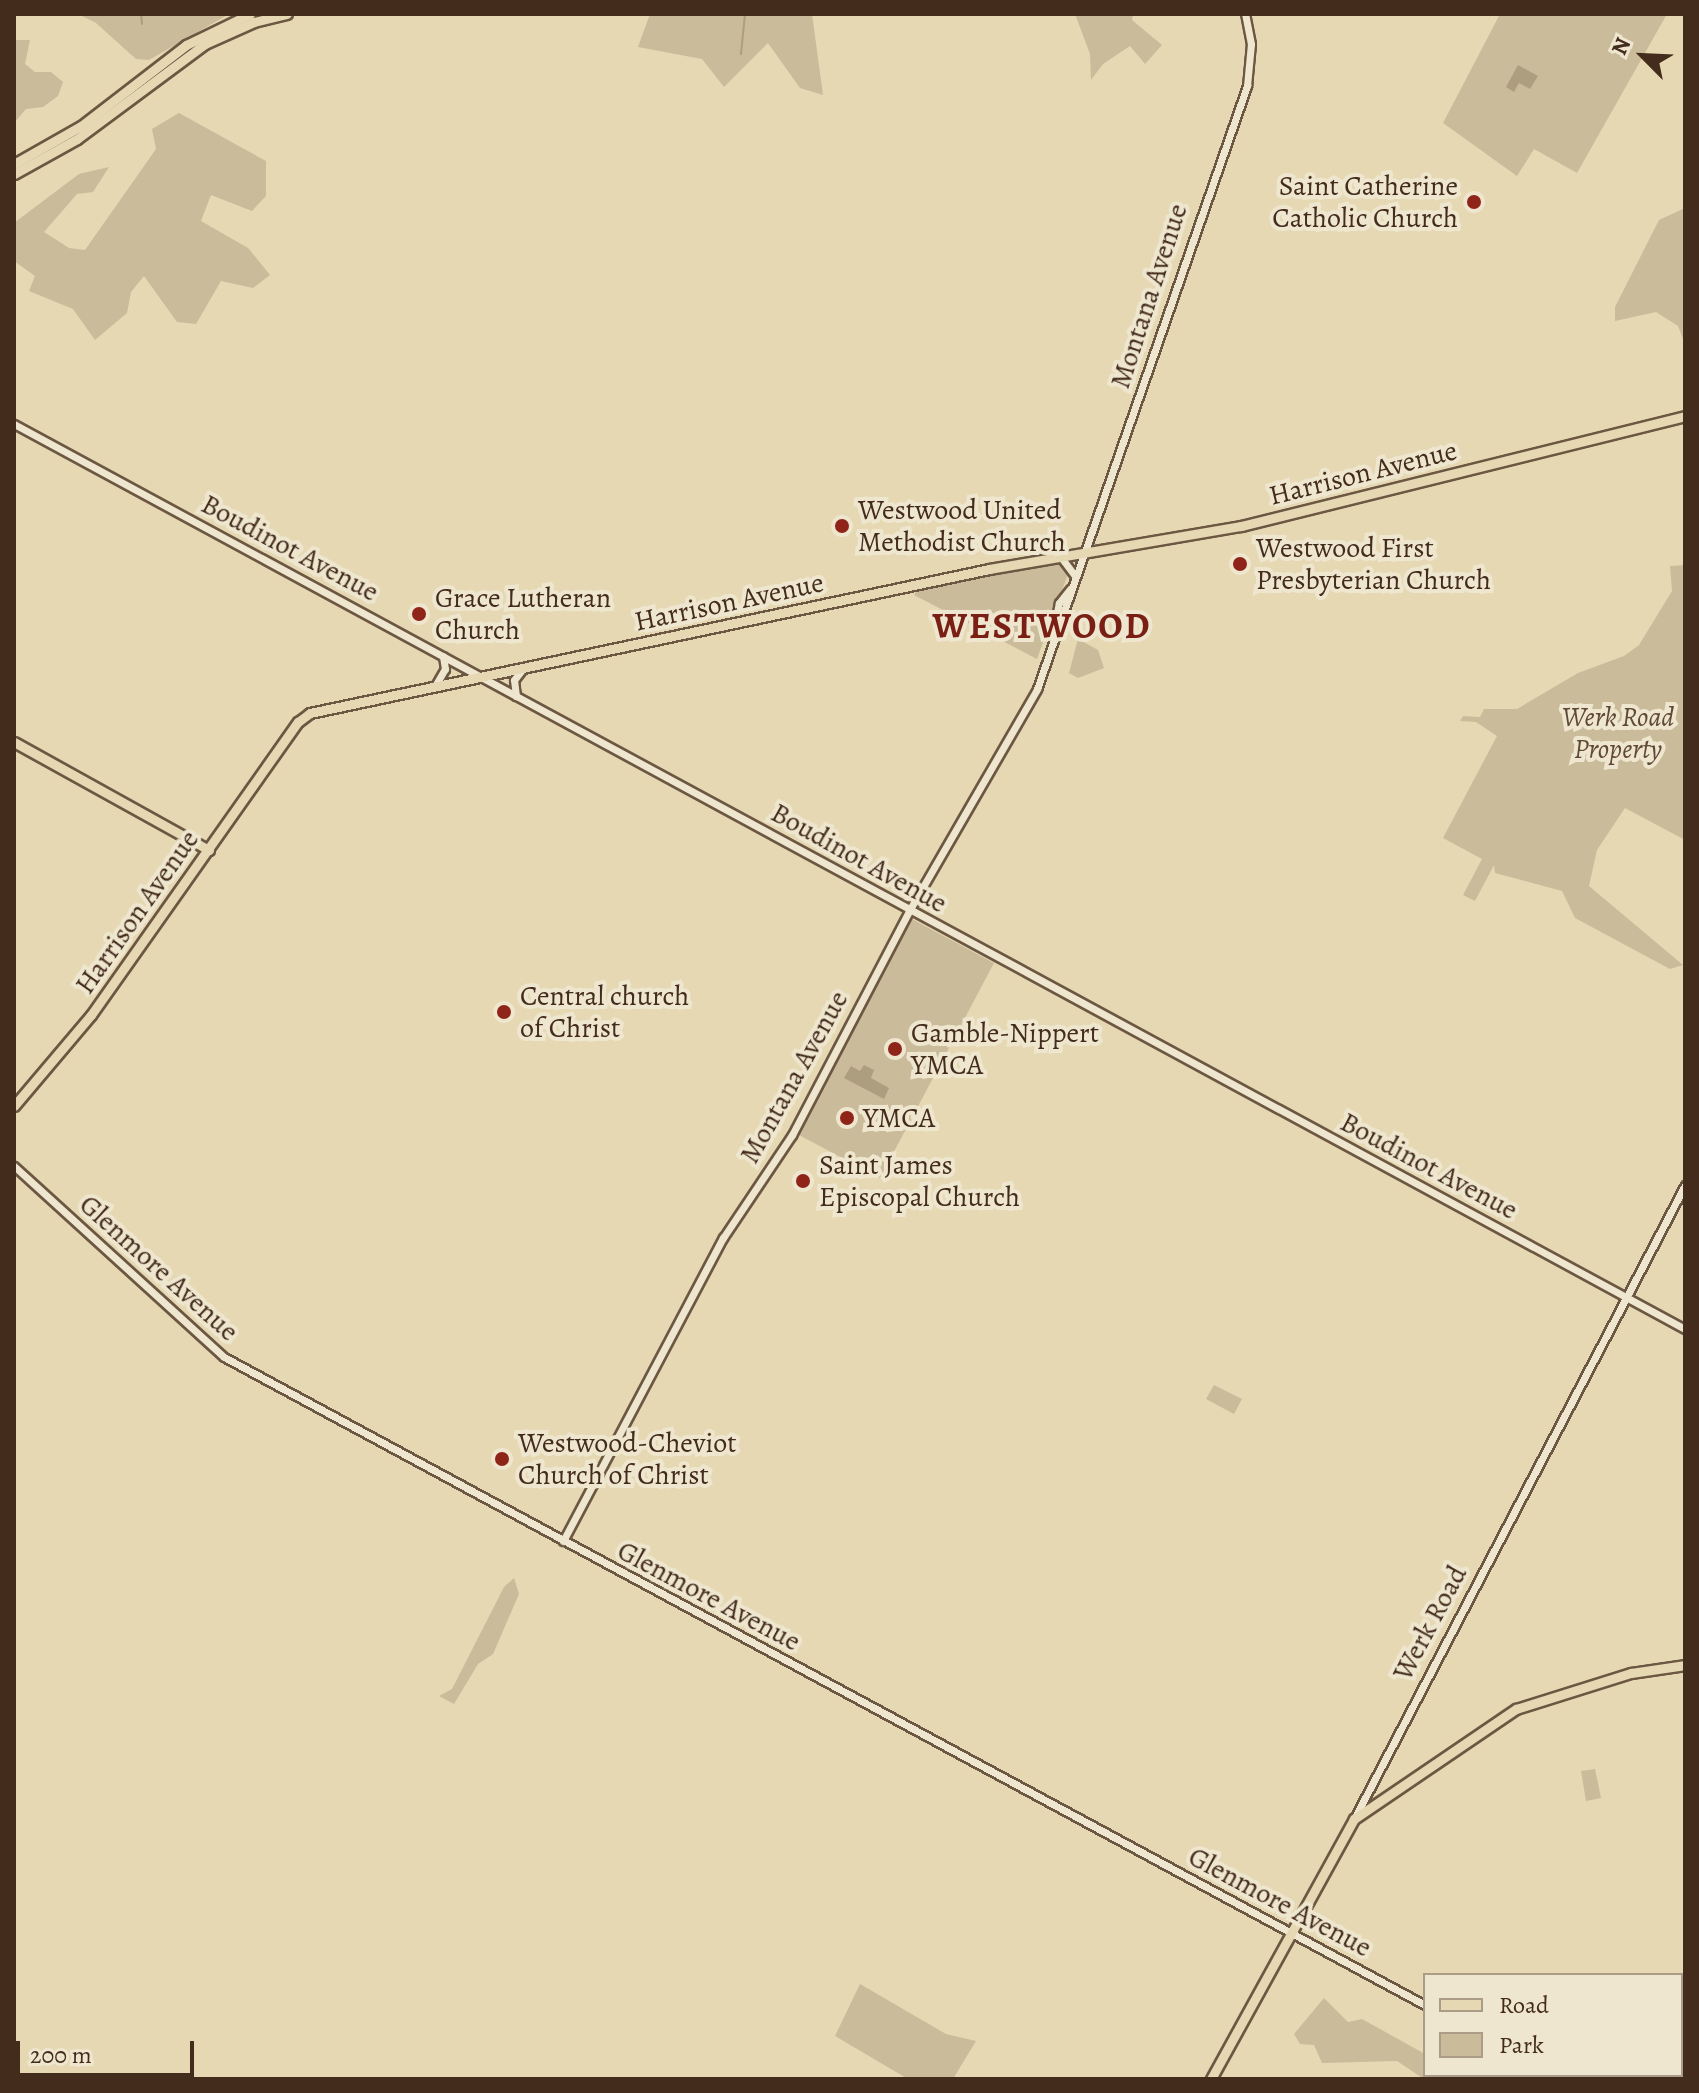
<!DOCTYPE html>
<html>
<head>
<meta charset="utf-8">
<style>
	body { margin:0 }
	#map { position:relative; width:1699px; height:2093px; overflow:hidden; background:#e5d8b3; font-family:Alegreya,serif }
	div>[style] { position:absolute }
	.green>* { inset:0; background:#cabb9a }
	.water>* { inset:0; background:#ae9e80 }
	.stream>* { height:2px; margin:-1px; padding:0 1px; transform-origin:1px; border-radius:1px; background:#ae9e80 }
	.roads { filter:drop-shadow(2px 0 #6c5742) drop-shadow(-2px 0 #6c5742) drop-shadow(0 2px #6c5742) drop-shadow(0 -2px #6c5742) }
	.minor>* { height:7px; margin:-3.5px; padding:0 3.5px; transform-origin:3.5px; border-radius:3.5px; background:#eee6ce }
	.major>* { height:9px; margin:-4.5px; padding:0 4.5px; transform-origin:4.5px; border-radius:4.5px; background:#e5d8b3 }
	.dots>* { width:22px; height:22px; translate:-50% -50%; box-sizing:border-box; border:4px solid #eee6ce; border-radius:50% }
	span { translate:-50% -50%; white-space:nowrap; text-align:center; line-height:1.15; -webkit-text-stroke:8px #eee6ce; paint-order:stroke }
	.poi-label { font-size:28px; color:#442c1d }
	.right { translate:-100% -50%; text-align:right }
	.left { translate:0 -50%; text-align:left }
	.street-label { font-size:28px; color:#442c1d }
	.park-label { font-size:28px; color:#5f4936; font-style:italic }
	.district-label { font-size:36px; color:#7a1f14; font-weight:700; letter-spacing:2px }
	.frame { position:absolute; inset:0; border:16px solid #442c1d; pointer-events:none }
	.legend { position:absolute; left:1423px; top:1973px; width:260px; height:104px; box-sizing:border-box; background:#eee6ce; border:2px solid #aa9c87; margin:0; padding:10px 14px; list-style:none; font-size:24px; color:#442c1d }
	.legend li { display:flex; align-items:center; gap:16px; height:40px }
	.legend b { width:40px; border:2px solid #aa9c87 }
	.north { position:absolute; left:1603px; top:16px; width:80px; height:80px; -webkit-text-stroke:6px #eee6ce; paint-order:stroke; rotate:294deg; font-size:22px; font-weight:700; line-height:32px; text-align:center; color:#442c1d }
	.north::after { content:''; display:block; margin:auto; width:28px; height:36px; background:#442c1d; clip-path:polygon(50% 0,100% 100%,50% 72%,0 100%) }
	.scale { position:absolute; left:16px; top:2041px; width:178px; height:36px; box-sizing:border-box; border:4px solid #442c1d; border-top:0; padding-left:10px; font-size:24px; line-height:28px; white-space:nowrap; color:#442c1d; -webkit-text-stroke:6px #eee6ce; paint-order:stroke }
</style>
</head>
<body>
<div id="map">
	<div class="green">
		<i style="clip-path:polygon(78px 14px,229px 14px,149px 60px,136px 59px,96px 23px)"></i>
		<i style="clip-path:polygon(650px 14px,812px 14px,823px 95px,800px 88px,768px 43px,724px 87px,702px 59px,638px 47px)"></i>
		<i style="clip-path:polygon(1075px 14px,1133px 14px,1132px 20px,1162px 45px,1145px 64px,1130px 46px,1103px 64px,1091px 80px,1090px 54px)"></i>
		<i style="clip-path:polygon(1500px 14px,1667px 14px,1577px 173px,1534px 149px,1517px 176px,1443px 123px)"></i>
		<i style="clip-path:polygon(14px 40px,30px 40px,25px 64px,35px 72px,51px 72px,63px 82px,58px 96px,43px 107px,26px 109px,14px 123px)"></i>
		<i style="clip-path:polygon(179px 113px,266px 161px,266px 196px,252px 211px,211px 195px,201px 221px,248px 248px,270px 275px,253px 288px,221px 281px,196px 324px,177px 322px,144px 276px,131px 292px,127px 313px,95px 340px,73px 309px,29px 291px,35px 276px,14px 261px,14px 223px,79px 174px,109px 167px,93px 192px,77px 194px,44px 232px,69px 248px,85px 250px,156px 149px,152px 129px)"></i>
		<i style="clip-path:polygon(1685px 208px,1685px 344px,1678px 326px,1656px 312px,1615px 321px,1615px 307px,1659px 220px)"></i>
		<i style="clip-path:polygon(1057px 563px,1069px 571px,1037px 659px,914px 595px,918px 589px)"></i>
		<i style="clip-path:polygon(1685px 565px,1685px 840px,1625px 808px,1597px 850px,1589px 886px,1683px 965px,1670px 969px,1575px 918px,1562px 891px,1495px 873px,1494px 865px,1475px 901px,1463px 895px,1482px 859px,1443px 838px,1497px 736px,1476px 722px,1460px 721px,1463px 716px,1480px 717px,1484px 709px,1517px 709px,1578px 673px,1624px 656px,1639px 645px,1672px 591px,1670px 566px)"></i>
		<i style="clip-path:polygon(1078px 639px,1098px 650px,1104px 668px,1078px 678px,1069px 673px)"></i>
		<i style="clip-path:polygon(910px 918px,994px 963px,880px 1178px,797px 1134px)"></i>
		<i style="clip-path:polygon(1214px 1385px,1242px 1399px,1234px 1414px,1206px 1399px)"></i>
		<i style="clip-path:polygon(514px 1578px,519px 1594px,493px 1654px,478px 1664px,454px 1704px,439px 1696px,452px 1689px,504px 1587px)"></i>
		<i style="clip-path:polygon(1595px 1769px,1601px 1798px,1586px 1801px,1581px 1771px)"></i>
		<i style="clip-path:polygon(860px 1984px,946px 2034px,976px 2041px,953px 2079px,908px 2079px,835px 2036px)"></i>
		<i style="clip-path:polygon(1324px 1998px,1348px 2022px,1362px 2019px,1425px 2054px,1425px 2075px,1470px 2079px,1424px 2079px,1397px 2061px,1322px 2063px,1314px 2045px,1300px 2044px,1294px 2034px)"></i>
	</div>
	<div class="water">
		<i style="clip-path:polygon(1518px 65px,1538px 76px,1530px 89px,1519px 83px,1514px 92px,1506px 87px)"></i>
		<i style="clip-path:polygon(864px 1065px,874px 1070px,871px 1078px,889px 1088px,884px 1099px,844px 1078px,851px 1066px,860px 1071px)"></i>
	</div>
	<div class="stream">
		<i style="left:141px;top:14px;width:10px;rotate:84deg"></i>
		<i style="left:741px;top:54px;width:40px;rotate:-84.3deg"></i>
	</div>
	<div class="roads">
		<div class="minor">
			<i style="left:14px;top:424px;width:1900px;rotate:28.44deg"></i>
			<i style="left:1060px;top:556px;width:25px;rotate:53deg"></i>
			<i style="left:1054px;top:630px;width:27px;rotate:-80deg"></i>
			<i style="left:1059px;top:603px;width:18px;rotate:-52deg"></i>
			<i style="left:435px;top:686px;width:20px;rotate:-60deg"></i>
			<i style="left:445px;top:669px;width:13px;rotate:-99deg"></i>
			<i style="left:516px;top:696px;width:16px;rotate:-97deg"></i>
			<i style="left:514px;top:680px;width:16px;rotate:-52deg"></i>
			<i style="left:14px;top:1166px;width:284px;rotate:42.3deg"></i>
			<i style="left:224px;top:1357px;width:1365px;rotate:28.35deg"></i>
			<i style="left:563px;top:1541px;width:343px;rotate:-62.2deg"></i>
			<i style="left:723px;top:1238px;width:124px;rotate:-56.2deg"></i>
			<i style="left:792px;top:1135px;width:253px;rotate:-62.4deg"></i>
			<i style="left:909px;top:911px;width:256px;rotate:-60deg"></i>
			<i style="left:1037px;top:689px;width:639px;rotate:-70.8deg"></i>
			<i style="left:1247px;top:86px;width:42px;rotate:-84.6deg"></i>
			<i style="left:1251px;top:44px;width:31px;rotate:-101deg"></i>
			<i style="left:1355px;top:1817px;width:713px;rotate:-62.43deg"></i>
			<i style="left:1557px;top:2075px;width:8px;rotate:30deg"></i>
		</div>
		<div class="major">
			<i style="left:14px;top:164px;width:77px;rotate:-29.6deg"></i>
			<i style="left:81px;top:126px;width:133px;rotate:-37.6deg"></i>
			<i style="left:186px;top:45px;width:71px;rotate:-25.8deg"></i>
			<i style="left:14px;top:174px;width:72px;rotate:-29.1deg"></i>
			<i style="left:77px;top:139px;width:159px;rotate:-36.6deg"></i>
			<i style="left:205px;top:44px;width:54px;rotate:-24.2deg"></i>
			<i style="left:254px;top:22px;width:34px;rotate:-14deg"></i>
			<i style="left:14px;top:742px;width:223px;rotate:29deg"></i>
			<i style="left:14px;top:1106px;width:119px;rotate:-49.8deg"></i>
			<i style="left:91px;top:1015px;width:359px;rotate:-54.8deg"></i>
			<i style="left:298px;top:722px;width:15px;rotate:-37deg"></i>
			<i style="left:310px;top:713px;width:694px;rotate:-11.97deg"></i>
			<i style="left:989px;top:569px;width:256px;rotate:-9.7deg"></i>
			<i style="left:1241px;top:526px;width:457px;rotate:-13.9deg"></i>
			<i style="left:1211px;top:2079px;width:297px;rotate:-61.2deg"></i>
			<i style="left:1354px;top:1819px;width:196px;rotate:-34.2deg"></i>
			<i style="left:1516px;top:1709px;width:121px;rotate:-17.4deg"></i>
			<i style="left:1631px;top:1673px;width:55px;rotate:-8.4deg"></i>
		</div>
	</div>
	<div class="dots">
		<i style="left:1474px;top:202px;background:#8f2418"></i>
		<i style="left:842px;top:526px;background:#8f2418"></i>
		<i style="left:1240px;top:564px;background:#8f2418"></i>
		<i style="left:419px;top:614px;background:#8f2418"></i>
		<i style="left:504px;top:1012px;background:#8f2418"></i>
		<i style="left:895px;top:1049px;background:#8f2418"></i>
		<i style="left:847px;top:1118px;background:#8f2418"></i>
		<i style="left:803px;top:1181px;background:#8f2418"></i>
		<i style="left:502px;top:1459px;background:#8f2418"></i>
	</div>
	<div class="poi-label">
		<span class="right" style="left:1458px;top:202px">Saint Catherine<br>Catholic Church</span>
		<span class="left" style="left:858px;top:526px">Westwood United<br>Methodist Church</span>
		<span class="left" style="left:1256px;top:564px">Westwood First<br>Presbyterian Church</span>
		<span class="left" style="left:435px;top:614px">Grace Lutheran<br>Church</span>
		<span class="left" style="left:520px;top:1012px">Central church<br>of Christ</span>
		<span class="left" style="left:911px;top:1049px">Gamble-Nippert<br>YMCA</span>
		<span class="left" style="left:863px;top:1118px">YMCA</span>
		<span class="left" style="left:819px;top:1181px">Saint James<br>Episcopal Church</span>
		<span class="left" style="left:518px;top:1459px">Westwood-Cheviot<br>Church of Christ</span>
	</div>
	<div class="street-label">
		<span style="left:1149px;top:296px;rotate:-72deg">Montana Avenue</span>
		<span style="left:1363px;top:473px;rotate:-14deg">Harrison Avenue</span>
		<span style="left:290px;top:548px;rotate:28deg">Boudinot Avenue</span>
		<span style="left:729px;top:602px;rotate:-12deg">Harrison Avenue</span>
		<span style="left:859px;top:858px;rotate:29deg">Boudinot Avenue</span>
		<span style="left:137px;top:912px;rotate:-55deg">Harrison Avenue</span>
		<span style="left:794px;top:1077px;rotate:-61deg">Montana Avenue</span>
		<span style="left:1429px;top:1166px;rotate:28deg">Boudinot Avenue</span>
		<span style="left:159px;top:1268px;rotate:42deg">Glenmore Avenue</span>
		<span style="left:709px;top:1596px;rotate:28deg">Glenmore Avenue</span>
		<span style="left:1430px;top:1623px;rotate:-62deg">Werk Road</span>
		<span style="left:1280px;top:1902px;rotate:28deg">Glenmore Avenue</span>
	</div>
	<div class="park-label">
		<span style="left:1618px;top:733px">Werk Road<br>Property</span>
	</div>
	<div class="district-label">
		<span style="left:1042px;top:626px">WESTWOOD</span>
	</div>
	<div class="frame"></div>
	<ul class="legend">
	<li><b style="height:10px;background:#e5d8b3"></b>Road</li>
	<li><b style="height:22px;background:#cabb9a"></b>Park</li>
	</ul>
	<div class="north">N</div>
	<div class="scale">200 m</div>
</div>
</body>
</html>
